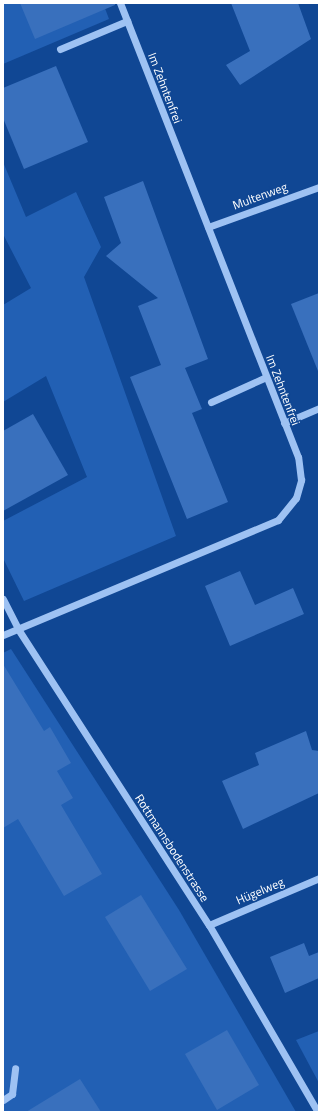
<!DOCTYPE html>
<html>
<head>
<meta charset="utf-8">
<style>
	body { margin:0 }
	#map { position:relative; width:322px; height:1115px; overflow:hidden; background:#104794; font-family:"Titillium Web",sans-serif }
	div>[style] { position:absolute }
	.green>* { inset:0; background:#2260b4 }
	.building>* { inset:0; background:#3970bd }
	.minor>* { height:7px; margin:-3.5px; padding:0 3.5px; transform-origin:3.5px; border-radius:3.5px; background:#9ec2f3 }
	span { translate:-50% -50%; white-space:nowrap; text-align:center; line-height:1.15; -webkit-text-stroke:3px #104794; paint-order:stroke }
	.street-label { font-size:12px; color:#fff }
	.frame { position:absolute; inset:0; border:4px solid #fff; pointer-events:none }
</style>
</head>
<body>
<div id="map">
	<div class="green">
		<i style="clip-path:polygon(3px 3px,103px 3px,109px 19px,3px 64px)"></i>
		<i style="clip-path:polygon(3px 162px,26px 217px,76px 192px,101px 247px,84px 277px,176px 536px,24px 601px,3px 558px,3px 521px,87px 477px,46px 376px,3px 402px,3px 305px,31px 288px,3px 234px)"></i>
		<i style="clip-path:polygon(11px 649px,179px 910px,296px 1112px,3px 1112px,3px 653px)"></i>
		<i style="clip-path:polygon(319px 1031px,319px 1083px,296px 1040px)"></i>
	</div>
	<div class="building">
		<i style="clip-path:polygon(20px 3px,115px 3px,115px 5px,35px 39px)"></i>
		<i style="clip-path:polygon(231px 3px,298px 3px,311px 39px,240px 85px,226px 65px,250px 51px)"></i>
		<i style="clip-path:polygon(56px 66px,88px 142px,24px 169px,3px 118px,3px 88px)"></i>
		<i style="clip-path:polygon(143px 181px,208px 359px,185px 368px,202px 409px,192px 413px,228px 502px,187px 519px,130px 377px,161px 365px,138px 306px,158px 298px,106px 256px,121px 243px,104px 197px)"></i>
		<i style="clip-path:polygon(319px 293px,319px 371px,318px 371px,291px 304px)"></i>
		<i style="clip-path:polygon(33px 414px,68px 475px,3px 511px,3px 431px)"></i>
		<i style="clip-path:polygon(240px 571px,255px 605px,293px 588px,304px 614px,230px 646px,205px 586px)"></i>
		<i style="clip-path:polygon(3px 664px,44px 731px,50px 727px,71px 763px,57px 771px,73px 798px,61px 805px,102px 874px,64px 896px,18px 819px,3px 828px)"></i>
		<i style="clip-path:polygon(306px 731px,312px 750px,319px 751px,319px 793px,243px 829px,222px 781px,259px 765px,255px 753px)"></i>
		<i style="clip-path:polygon(141px 895px,187px 969px,150px 991px,105px 917px)"></i>
		<i style="clip-path:polygon(304px 943px,309px 956px,319px 952px,319px 978px,285px 993px,270px 957px)"></i>
		<i style="clip-path:polygon(227px 1030px,259px 1085px,217px 1110px,185px 1054px)"></i>
		<i style="clip-path:polygon(80px 1079px,101px 1112px,26px 1112px)"></i>
	</div>
	<div class="minor">
		<i style="left:60px;top:49px;width:73px;rotate:-22.7deg"></i>
		<i style="left:208px;top:227px;width:118px;rotate:-19.8deg"></i>
		<i style="left:211px;top:402px;width:60px;rotate:-24.4deg"></i>
		<i style="left:284px;top:423px;width:38px;rotate:-23deg"></i>
		<i style="left:3px;top:599px;width:34px;rotate:63deg"></i>
		<i style="left:18px;top:629px;width:352px;rotate:57.2deg"></i>
		<i style="left:209px;top:925px;width:216px;rotate:59.8deg"></i>
		<i style="left:3px;top:635px;width:298px;rotate:-22.7deg"></i>
		<i style="left:278px;top:520px;width:28px;rotate:-51deg"></i>
		<i style="left:296px;top:498px;width:19px;rotate:-74deg"></i>
		<i style="left:301px;top:480px;width:23px;rotate:-97deg"></i>
		<i style="left:298px;top:457px;width:488px;rotate:-111.4deg"></i>
		<i style="left:209px;top:925px;width:120px;rotate:-23.1deg"></i>
		<i style="left:3px;top:1100px;width:11px;rotate:-34deg"></i>
		<i style="left:12px;top:1094px;width:26px;rotate:-83deg"></i>
	</div>
	<div class="street-label">
		<span style="left:165px;top:88px;rotate:69deg">Im Zehntenfrei</span>
		<span style="left:260px;top:196px;rotate:-20deg">Multenweg</span>
		<span style="left:283px;top:390px;rotate:69deg">Im Zehntenfrei</span>
		<span style="left:172px;top:848px;rotate:57deg">Rottmannsbodenstrasse</span>
		<span style="left:260px;top:891px;rotate:-23deg">Hügelweg</span>
	</div>
	<div class="frame"></div>
</div>
</body>
</html>
